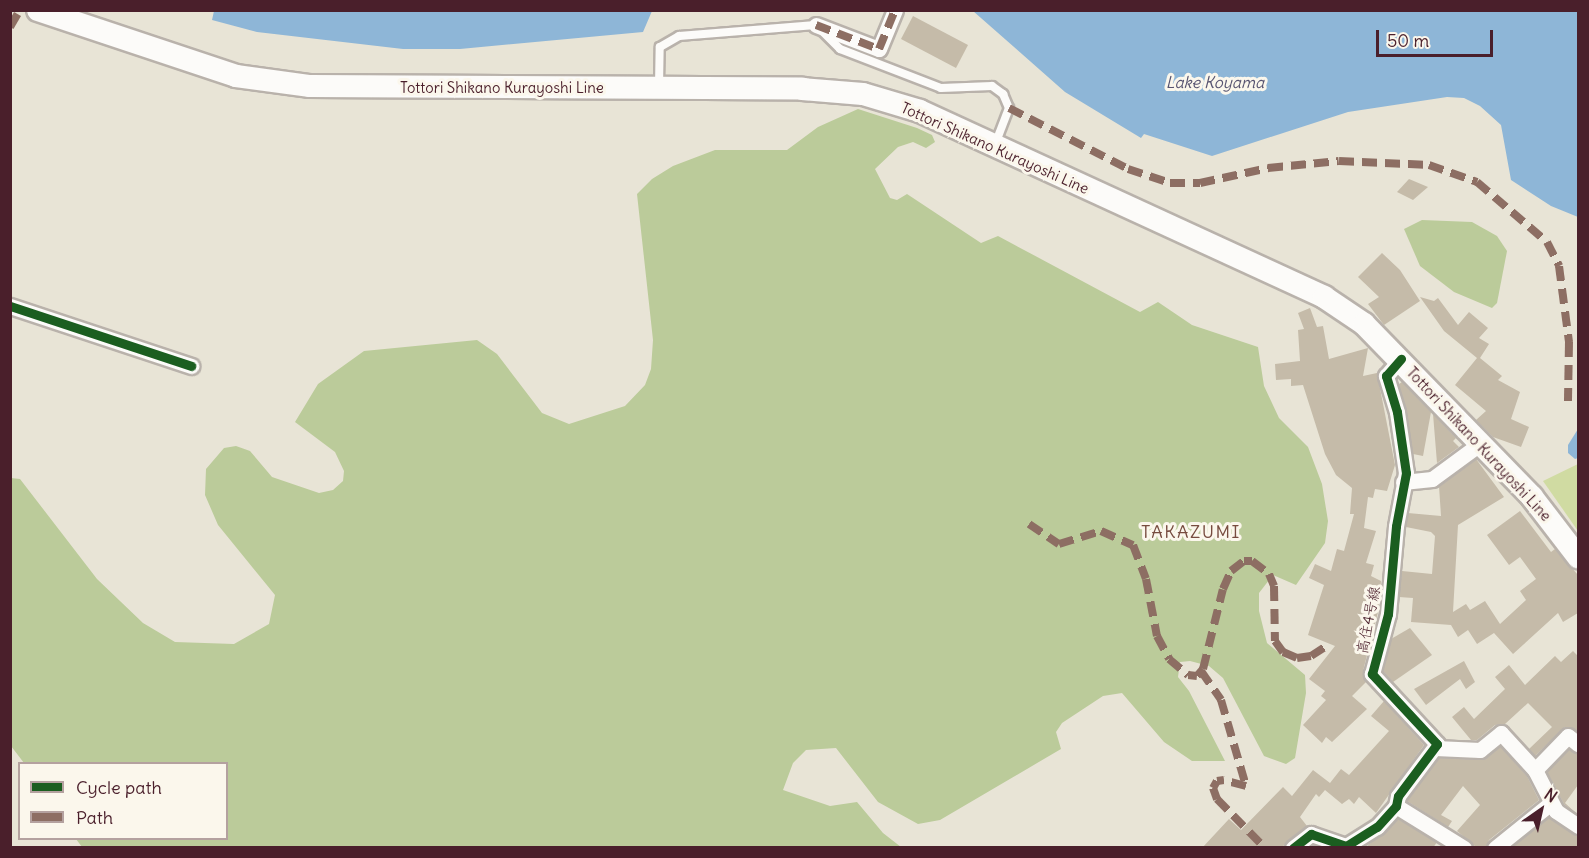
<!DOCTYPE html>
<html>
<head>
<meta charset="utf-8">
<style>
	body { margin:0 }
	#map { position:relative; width:1589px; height:858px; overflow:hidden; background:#e8e4d6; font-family:Delius,"Klee One",sans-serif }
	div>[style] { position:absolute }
	.green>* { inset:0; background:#d0dba2 }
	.forest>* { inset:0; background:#bbcb9a }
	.water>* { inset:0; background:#8eb6d7 }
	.building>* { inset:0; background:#c5bba9 }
	.roads { filter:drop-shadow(2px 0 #b9b2ab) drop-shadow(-2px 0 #b9b2ab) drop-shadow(0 2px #b9b2ab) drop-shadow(0 -2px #b9b2ab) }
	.lane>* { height:8px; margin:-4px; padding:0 4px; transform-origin:4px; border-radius:4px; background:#fcfbf9 }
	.street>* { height:15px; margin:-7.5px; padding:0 7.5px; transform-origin:7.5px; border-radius:7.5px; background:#fcfbf9 }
	.primary>* { height:22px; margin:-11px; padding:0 11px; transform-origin:11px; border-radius:11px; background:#fcfbf9 }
	.quiet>* { height:8px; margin-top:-4px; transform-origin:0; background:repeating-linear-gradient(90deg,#8d6e63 0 15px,transparent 0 23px) }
	.cycleway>* { height:9px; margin:-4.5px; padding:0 4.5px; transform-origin:4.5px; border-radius:4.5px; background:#1b5e20 }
	span { translate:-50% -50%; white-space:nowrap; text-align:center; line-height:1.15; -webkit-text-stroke:6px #fbf7ec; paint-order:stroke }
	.street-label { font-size:15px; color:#4a1f2b }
	.water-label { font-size:16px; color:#565370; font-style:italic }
	.quarter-label { font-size:18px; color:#774c3f; letter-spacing:1.5px }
	.frame { position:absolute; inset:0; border:12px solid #4a1f2b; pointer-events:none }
	.legend { position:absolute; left:18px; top:762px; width:210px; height:78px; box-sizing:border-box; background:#fbf7ec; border:2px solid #b4a19f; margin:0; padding:8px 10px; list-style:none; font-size:18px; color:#4a1f2b }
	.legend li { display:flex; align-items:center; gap:12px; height:30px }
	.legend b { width:30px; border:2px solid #b4a19f }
	.north { position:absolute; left:1511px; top:780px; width:60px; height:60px; -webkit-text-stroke:4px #fbf7ec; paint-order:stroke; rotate:34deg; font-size:16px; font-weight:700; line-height:24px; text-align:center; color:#4a1f2b }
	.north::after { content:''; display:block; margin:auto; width:21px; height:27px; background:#4a1f2b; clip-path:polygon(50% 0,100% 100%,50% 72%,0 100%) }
	.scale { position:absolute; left:1376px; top:30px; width:117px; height:27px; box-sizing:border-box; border:3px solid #4a1f2b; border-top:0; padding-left:8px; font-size:18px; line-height:21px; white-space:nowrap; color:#4a1f2b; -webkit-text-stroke:4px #fbf7ec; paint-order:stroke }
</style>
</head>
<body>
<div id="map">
	<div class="green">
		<i style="clip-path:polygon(1578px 464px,1578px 531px,1543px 481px)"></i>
	</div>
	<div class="forest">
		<i style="clip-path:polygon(858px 109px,917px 128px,932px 135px,935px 142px,926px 148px,913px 142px,898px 147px,875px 169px,890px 198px,897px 200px,907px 194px,981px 243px,998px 236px,1140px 312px,1158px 302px,1192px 325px,1258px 347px,1264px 386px,1279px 418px,1308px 447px,1322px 484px,1328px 521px,1325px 543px,1296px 585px,1273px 575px,1259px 593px,1259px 611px,1267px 643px,1305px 675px,1306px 693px,1295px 758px,1286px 764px,1264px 756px,1223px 678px,1209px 666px,1190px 661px,1180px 662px,1178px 677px,1189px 691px,1225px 761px,1192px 761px,1164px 742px,1122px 693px,1103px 696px,1062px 723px,1056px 732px,1061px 749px,940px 820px,918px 824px,878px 802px,836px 748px,806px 750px,793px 763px,783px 790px,830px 806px,857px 802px,883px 833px,901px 847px,82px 847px,76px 839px,226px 838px,226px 764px,24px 763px,11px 746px,11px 478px,20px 479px,97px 579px,143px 623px,175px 642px,234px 644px,269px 624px,275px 595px,218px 525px,205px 495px,206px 469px,224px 448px,236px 446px,250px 451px,272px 477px,319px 493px,333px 490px,343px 481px,344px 471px,335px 452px,295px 422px,318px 384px,364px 351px,477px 340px,497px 354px,542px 413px,569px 424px,625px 406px,645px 385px,651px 369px,653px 340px,637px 194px,652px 179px,673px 166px,715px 150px,787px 150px,818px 127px)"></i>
		<i style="clip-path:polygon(1422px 220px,1472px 222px,1497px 236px,1507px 251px,1497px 303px,1492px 308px,1454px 292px,1420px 266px,1404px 229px)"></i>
	</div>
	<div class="water">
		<i style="clip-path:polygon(214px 11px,214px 10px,652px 11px,643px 32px,460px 49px,403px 49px,257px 32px,212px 20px)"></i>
		<i style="clip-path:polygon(973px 11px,1578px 11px,1578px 217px,1551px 206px,1511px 180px,1501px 125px,1480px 106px,1464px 98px,1447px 97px,1348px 112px,1212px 156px,1144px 134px,1141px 138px,1065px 92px)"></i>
		<i style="clip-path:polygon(1578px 429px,1578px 458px,1575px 459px,1568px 453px,1568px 445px)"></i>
	</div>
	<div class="building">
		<i style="clip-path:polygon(913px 16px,968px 45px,956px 68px,901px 39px)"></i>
		<i style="clip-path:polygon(1409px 179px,1428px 187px,1413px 200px,1397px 192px)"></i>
		<i style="clip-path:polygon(1382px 253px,1400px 270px,1420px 301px,1384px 325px,1368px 304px,1379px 297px,1358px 277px)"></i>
		<i style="clip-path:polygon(1420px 297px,1434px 301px,1438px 298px,1458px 325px,1469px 312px,1488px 328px,1479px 338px,1489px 344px,1480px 358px,1502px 376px,1498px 380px,1520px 392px,1511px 419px,1529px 427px,1521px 447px,1493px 437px,1476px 420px,1486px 411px,1455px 385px,1477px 358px,1444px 331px)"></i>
		<i style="clip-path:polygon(1310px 308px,1317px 327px,1323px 326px,1329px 359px,1368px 348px,1363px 376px,1377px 373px,1395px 465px,1387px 491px,1375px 489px,1373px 498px,1368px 497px,1364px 528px,1376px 531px,1366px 563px,1374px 565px,1371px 576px,1381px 581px,1378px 612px,1363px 671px,1366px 682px,1352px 696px,1367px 709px,1332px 742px,1326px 737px,1322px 743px,1303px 725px,1326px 700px,1321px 696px,1325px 691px,1309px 679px,1335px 646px,1308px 635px,1324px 585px,1309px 578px,1315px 564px,1331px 571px,1337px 549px,1344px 551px,1354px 514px,1350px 514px,1352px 488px,1336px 475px,1325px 454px,1303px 385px,1291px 386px,1291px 379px,1276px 380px,1275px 364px,1300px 361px,1298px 330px,1304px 329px,1298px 313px)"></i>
		<i style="clip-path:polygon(1402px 382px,1431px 412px,1423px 456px,1413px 454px,1399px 384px)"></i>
		<i style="clip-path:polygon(1433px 414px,1456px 438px,1453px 441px,1459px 447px,1437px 463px)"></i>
		<i style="clip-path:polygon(1476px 459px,1504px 497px,1458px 525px,1453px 612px,1466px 604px,1470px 610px,1485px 601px,1500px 624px,1526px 600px,1520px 591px,1536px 579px,1520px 557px,1509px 565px,1487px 535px,1520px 511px,1551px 552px,1555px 549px,1578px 575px,1578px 613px,1563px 622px,1558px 613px,1513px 654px,1494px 633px,1477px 644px,1468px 630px,1458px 637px,1451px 625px,1411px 622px,1413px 598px,1399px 597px,1402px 571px,1432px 574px,1435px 536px,1431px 532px,1406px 527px,1408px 513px,1441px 516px,1439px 486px)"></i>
		<i style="clip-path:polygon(1410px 628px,1432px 655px,1393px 682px,1383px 671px,1391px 639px)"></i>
		<i style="clip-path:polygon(1573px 651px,1578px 656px,1578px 732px,1565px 727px,1535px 756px,1529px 749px,1552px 727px,1528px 703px,1505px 724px,1495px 725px,1477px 740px,1471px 740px,1452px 717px,1464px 707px,1474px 719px,1505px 689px,1495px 677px,1509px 665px,1525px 685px,1555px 656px,1561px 662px)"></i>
		<i style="clip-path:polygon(1464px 661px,1475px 682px,1466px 689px,1460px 679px,1426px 705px,1414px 689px)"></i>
		<i style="clip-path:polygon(1384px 701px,1424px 745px,1376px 813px,1359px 797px,1354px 804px,1349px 799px,1342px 804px,1325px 790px,1319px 797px,1316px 794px,1300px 817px,1307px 826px,1281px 848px,1202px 848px,1229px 819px,1241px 830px,1283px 787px,1292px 796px,1313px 770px,1330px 783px,1341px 769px,1349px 775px,1389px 731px,1371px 716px)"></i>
		<i style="clip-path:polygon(1500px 746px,1527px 776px,1539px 800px,1489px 840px,1486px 848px,1477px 848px,1457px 831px,1480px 805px,1463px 786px,1441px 815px,1452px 821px,1448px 827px,1407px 801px,1439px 758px,1480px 760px)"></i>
		<i style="clip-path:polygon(1569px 749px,1578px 753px,1578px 785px,1565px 803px,1578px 815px,1564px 804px,1547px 772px)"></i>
		<i style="clip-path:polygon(1549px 817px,1578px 836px,1578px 848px,1511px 848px)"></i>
		<i style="clip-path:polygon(1398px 819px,1437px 842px,1433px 848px,1365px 848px)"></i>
	</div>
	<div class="roads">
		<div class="lane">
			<i style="left:659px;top:86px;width:39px;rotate:-89deg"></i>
			<i style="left:660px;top:47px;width:22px;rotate:-30deg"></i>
			<i style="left:679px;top:36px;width:137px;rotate:-4.6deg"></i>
			<i style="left:816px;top:25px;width:34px;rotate:45deg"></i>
			<i style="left:840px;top:49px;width:108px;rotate:21.1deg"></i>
			<i style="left:941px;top:88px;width:51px;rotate:-2.2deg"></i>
			<i style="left:992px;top:86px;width:14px;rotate:36deg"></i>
			<i style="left:1003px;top:94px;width:15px;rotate:67deg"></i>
			<i style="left:1009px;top:108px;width:36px;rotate:111deg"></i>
		</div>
		<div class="street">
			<i style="left:816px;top:25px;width:67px;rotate:20.9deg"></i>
			<i style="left:879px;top:49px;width:42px;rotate:-67.7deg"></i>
			<i style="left:10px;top:306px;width:191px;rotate:18.3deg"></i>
			<i style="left:1403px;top:482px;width:29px;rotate:-6deg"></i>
			<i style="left:1432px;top:479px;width:61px;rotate:-36.3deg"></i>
			<i style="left:1435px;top:748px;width:45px;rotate:2.5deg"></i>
			<i style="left:1480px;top:750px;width:27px;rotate:-39deg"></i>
			<i style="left:1501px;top:733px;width:50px;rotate:47.4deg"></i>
			<i style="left:1535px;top:770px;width:46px;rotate:62.9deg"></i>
			<i style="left:1556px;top:811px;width:27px;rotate:34deg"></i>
			<i style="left:1535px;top:770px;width:47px;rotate:-45.9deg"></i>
			<i style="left:1568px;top:736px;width:13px;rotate:39deg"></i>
			<i style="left:1396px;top:806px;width:80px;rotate:31.7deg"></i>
			<i style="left:1293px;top:848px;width:23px;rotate:-38deg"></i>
			<i style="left:1311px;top:834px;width:37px;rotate:19deg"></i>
			<i style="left:1346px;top:846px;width:36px;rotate:-32deg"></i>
			<i style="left:1377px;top:827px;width:28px;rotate:-48deg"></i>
			<i style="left:1396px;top:806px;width:10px;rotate:-79deg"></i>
			<i style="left:1398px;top:796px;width:65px;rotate:-53.1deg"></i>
			<i style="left:1437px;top:744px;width:96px;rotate:-132.9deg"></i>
			<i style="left:1372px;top:674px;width:62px;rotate:-75.1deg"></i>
			<i style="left:1388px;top:614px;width:88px;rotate:-84.8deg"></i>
			<i style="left:1396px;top:526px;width:54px;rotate:-79.3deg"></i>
			<i style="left:1406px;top:473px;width:62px;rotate:-98.4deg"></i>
			<i style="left:1397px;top:412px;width:38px;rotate:-107deg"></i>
			<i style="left:1386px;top:376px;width:23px;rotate:-49deg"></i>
			<i style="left:1495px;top:848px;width:72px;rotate:-38.8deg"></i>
		</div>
		<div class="primary">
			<i style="left:38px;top:10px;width:209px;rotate:18.4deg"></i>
			<i style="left:236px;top:76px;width:75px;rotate:7.7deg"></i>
			<i style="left:310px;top:86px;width:492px;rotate:0.3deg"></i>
			<i style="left:802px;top:89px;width:61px;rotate:4.7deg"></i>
			<i style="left:863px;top:94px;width:59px;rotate:16.6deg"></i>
			<i style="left:920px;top:111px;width:445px;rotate:24.7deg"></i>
			<i style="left:1324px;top:297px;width:48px;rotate:34deg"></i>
			<i style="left:1364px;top:324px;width:241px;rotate:45.8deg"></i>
			<i style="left:1532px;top:497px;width:76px;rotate:52.5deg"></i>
		</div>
	</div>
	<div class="quiet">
		<i style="left:816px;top:25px;width:67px;rotate:20.9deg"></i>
		<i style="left:879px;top:49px;width:42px;rotate:-67.7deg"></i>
		<i style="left:10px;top:27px;width:20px;rotate:-60deg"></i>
		<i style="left:1009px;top:108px;width:134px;rotate:27.1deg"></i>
		<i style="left:1128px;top:169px;width:44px;rotate:18.4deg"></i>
		<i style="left:1170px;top:183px;width:30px"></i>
		<i style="left:1200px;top:183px;width:70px;rotate:-12.4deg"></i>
		<i style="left:1268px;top:168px;width:71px;rotate:-5.6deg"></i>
		<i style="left:1339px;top:161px;width:90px;rotate:2.5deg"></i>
		<i style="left:1429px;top:165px;width:51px;rotate:19.5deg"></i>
		<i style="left:1477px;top:182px;width:92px;rotate:40.6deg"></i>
		<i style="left:1547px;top:242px;width:27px;rotate:63deg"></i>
		<i style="left:1559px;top:266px;width:77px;rotate:82.5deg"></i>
		<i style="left:1569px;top:342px;width:59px;rotate:91deg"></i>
		<i style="left:1029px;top:524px;width:36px;rotate:34deg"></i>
		<i style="left:1059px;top:544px;width:44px;rotate:-17.2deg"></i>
		<i style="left:1101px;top:531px;width:35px;rotate:24deg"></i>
		<i style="left:1133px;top:545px;width:36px;rotate:69deg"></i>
		<i style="left:1146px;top:579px;width:58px;rotate:79.1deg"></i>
		<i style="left:1157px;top:636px;width:26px;rotate:62deg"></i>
		<i style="left:1169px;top:659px;width:25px;rotate:40deg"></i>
		<i style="left:1188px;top:675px;width:9px;rotate:6deg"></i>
		<i style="left:1197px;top:676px;width:9px;rotate:-49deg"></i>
		<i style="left:1203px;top:669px;width:82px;rotate:-76deg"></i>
		<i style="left:1223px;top:589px;width:20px;rotate:-66deg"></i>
		<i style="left:1231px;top:571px;width:16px;rotate:-38deg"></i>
		<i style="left:1244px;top:561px;width:8px"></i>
		<i style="left:1252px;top:561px;width:21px;rotate:37deg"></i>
		<i style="left:1269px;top:574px;width:13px;rotate:67deg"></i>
		<i style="left:1274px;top:586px;width:55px;rotate:89deg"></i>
		<i style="left:1275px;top:641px;width:14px;rotate:54deg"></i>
		<i style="left:1283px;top:652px;width:15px;rotate:23deg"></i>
		<i style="left:1297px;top:658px;width:14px;rotate:-8deg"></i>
		<i style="left:1311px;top:656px;width:20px;rotate:-33deg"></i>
		<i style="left:1201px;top:671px;width:35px;rotate:55deg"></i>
		<i style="left:1221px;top:700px;width:90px;rotate:73.8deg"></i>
		<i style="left:1246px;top:786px;width:23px;rotate:-165deg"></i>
		<i style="left:1224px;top:780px;width:7px;rotate:172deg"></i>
		<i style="left:1217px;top:781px;width:8px;rotate:120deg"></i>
		<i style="left:1213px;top:788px;width:12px;rotate:70deg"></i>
		<i style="left:1217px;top:799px;width:69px;rotate:45.6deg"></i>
	</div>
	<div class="cycleway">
		<i style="left:10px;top:306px;width:191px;rotate:18.3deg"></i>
		<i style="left:1293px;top:848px;width:23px;rotate:-38deg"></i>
		<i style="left:1311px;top:834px;width:37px;rotate:19deg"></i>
		<i style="left:1346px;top:846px;width:36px;rotate:-32deg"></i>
		<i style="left:1377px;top:827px;width:28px;rotate:-48deg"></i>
		<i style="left:1396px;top:806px;width:10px;rotate:-79deg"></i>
		<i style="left:1398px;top:796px;width:65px;rotate:-53.1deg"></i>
		<i style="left:1437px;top:744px;width:96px;rotate:-132.9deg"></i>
		<i style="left:1372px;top:674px;width:62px;rotate:-75.1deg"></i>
		<i style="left:1388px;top:614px;width:88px;rotate:-84.8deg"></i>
		<i style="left:1396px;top:526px;width:54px;rotate:-79.3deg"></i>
		<i style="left:1406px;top:473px;width:62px;rotate:-98.4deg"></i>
		<i style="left:1397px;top:412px;width:38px;rotate:-107deg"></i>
		<i style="left:1386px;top:376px;width:23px;rotate:-49deg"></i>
	</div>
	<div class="street-label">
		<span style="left:502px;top:88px">Tottori Shikano Kurayoshi Line</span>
		<span style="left:995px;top:148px;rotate:24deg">Tottori Shikano Kurayoshi Line</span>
		<span style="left:1479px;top:444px;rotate:47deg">Tottori Shikano Kurayoshi Line</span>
		<span style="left:1368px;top:620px;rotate:-79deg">高住4号線</span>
	</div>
	<div class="water-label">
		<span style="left:1215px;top:82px">Lake Koyama</span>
	</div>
	<div class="quarter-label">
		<span style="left:1191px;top:532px">TAKAZUMI</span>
	</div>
	<div class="frame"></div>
	<ul class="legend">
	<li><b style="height:8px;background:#1b5e20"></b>Cycle path</li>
	<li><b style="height:8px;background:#8d6e63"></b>Path</li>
	</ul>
	<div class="north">N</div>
	<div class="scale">50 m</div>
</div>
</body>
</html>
